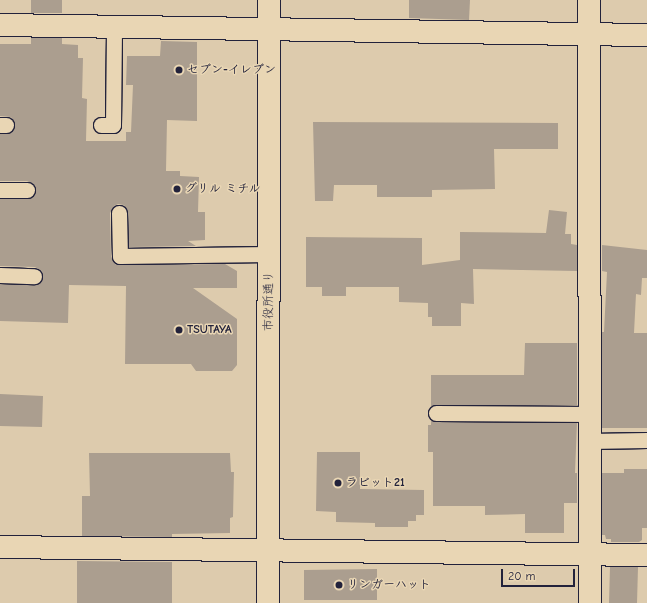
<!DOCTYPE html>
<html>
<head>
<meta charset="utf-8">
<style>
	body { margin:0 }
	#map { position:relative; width:647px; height:603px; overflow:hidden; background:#ddcbad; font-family:"Comic Neue","Klee One",sans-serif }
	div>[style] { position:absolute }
	.building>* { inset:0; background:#ab9e8f }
	.roads { filter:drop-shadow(1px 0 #22223b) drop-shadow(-1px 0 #22223b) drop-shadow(0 1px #22223b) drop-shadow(0 -1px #22223b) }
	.lane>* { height:15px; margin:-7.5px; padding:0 7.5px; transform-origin:7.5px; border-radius:7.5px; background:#e9d6b4 }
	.street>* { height:22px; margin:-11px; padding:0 11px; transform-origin:11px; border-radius:11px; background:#e9d6b4 }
	.secondary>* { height:22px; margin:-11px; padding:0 11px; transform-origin:11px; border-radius:11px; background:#e9d6b4 }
	.dots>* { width:11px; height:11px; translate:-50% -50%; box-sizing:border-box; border:2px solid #e9d6b4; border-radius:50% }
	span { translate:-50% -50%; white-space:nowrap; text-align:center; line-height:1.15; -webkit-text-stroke:3px #e9d6b4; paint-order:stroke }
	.poi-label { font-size:12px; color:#22223b; font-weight:700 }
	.left { translate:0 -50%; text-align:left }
	.street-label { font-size:12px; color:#22223b }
	.scale { position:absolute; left:501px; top:569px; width:74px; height:18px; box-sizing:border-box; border:2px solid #22223b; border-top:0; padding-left:5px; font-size:12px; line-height:14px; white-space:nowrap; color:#22223b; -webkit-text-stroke:3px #e9d6b4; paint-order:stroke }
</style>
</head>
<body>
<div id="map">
	<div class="building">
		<i style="clip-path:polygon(31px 0,62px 0,62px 13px,31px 13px)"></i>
		<i style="clip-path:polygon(409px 0,470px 0,469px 20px,409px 18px)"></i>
		<i style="clip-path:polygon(31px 38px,62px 38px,62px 44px,78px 45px,78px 58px,83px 58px,82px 98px,87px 99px,86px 141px,126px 141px,126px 132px,131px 132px,133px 85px,126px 85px,127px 56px,160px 56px,161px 41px,197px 42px,197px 121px,167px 120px,166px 171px,180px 171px,180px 176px,199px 177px,198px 212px,205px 212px,205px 240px,188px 241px,196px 246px,129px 247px,128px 212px,124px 205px,118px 204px,114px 206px,110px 213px,111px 256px,115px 264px,120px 265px,225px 264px,237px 271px,237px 288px,193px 288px,237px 319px,237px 365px,232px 371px,196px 371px,191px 364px,125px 364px,126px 286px,69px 285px,68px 323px,0 321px,0 284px,34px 285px,39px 284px,43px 277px,42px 271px,35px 267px,0 266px,0 199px,27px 199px,35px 195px,36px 190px,35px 185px,27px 181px,0 181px,0 134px,11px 133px,15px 125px,11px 117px,0 116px,0 44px,31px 44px)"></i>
		<i style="clip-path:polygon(313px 122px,558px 123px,558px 149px,494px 149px,495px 189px,432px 190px,432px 197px,377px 197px,377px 185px,334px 185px,333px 201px,315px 201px)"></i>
		<i style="clip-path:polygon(549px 210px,567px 212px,565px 234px,571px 234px,571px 244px,577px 245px,577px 271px,473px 269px,474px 304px,461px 303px,461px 326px,432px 326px,432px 317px,428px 317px,428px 303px,399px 302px,399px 287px,346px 287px,346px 296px,322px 296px,322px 287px,306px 287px,306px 237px,422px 238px,422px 265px,460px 260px,460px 232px,546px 233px)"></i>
		<i style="clip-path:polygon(602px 245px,647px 250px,647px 278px,642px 278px,641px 295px,636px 294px,634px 333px,647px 333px,647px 428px,602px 428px,602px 332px,604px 332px,607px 272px,602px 271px)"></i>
		<i style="clip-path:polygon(525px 343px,577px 343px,577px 405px,431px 406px,431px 375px,524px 375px)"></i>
		<i style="clip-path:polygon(0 394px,43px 396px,42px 427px,0 426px)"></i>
		<i style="clip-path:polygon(431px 421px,577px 423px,575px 473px,577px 473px,577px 503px,564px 503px,564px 533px,525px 533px,525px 514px,485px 515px,485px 506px,433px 506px,433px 452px,428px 452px,428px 425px,431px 425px)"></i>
		<i style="clip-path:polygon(317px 452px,360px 452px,360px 489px,424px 490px,424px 515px,416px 515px,416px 521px,408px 521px,408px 527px,375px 527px,375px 523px,336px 522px,336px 512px,316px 511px)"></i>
		<i style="clip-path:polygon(89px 453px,230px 453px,231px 472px,234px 472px,233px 517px,230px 518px,230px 533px,172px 534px,172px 537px,82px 536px,82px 496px,90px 496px)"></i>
		<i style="clip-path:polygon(624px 469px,647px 469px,647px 528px,642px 528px,642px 540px,639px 542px,611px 542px,611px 539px,606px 539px,605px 535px,602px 535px,602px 473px,624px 473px)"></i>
		<i style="clip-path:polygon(77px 561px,172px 562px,172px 603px,77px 603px)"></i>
		<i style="clip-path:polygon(610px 567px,638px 567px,637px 603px,609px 603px)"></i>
		<i style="clip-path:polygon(377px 569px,377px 600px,304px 600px,304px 570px)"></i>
	</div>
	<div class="roads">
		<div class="lane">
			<i style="left:0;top:125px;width:6px"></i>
			<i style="left:101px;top:125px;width:12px"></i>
			<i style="left:113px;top:125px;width:98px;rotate:-89.4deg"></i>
			<i style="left:0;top:190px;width:27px"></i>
			<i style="left:119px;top:213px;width:43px;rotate:88.7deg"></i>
			<i style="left:120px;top:256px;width:149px;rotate:-0.8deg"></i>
			<i style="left:0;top:275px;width:34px;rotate:2deg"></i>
			<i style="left:436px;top:413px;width:153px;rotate:0.4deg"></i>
			<i style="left:589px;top:441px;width:58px;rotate:-1deg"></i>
		</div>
		<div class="street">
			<i style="left:589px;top:0;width:603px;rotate:89.9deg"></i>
			<i style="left:0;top:25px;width:647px;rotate:0.89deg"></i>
			<i style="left:0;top:547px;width:647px;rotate:0.71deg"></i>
		</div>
		<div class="secondary">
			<i style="left:268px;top:603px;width:603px;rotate:-89.9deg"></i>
		</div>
	</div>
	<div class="dots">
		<i style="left:179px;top:70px;background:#22223b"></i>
		<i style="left:177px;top:189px;background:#22223b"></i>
		<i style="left:179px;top:330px;background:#22223b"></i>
		<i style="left:338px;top:483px;background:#22223b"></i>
		<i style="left:339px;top:585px;background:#22223b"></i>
	</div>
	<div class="poi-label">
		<span class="left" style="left:187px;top:70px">セブン-イレブン</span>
		<span class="left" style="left:185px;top:189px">グリル ミチル</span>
		<span class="left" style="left:187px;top:330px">TSUTAYA</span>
		<span class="left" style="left:346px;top:483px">ラビット21</span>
		<span class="left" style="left:347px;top:585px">リンガーハット</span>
	</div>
	<div class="street-label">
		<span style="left:269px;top:301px;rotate:-90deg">市役所通り</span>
	</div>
	<div class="scale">20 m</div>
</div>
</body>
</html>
